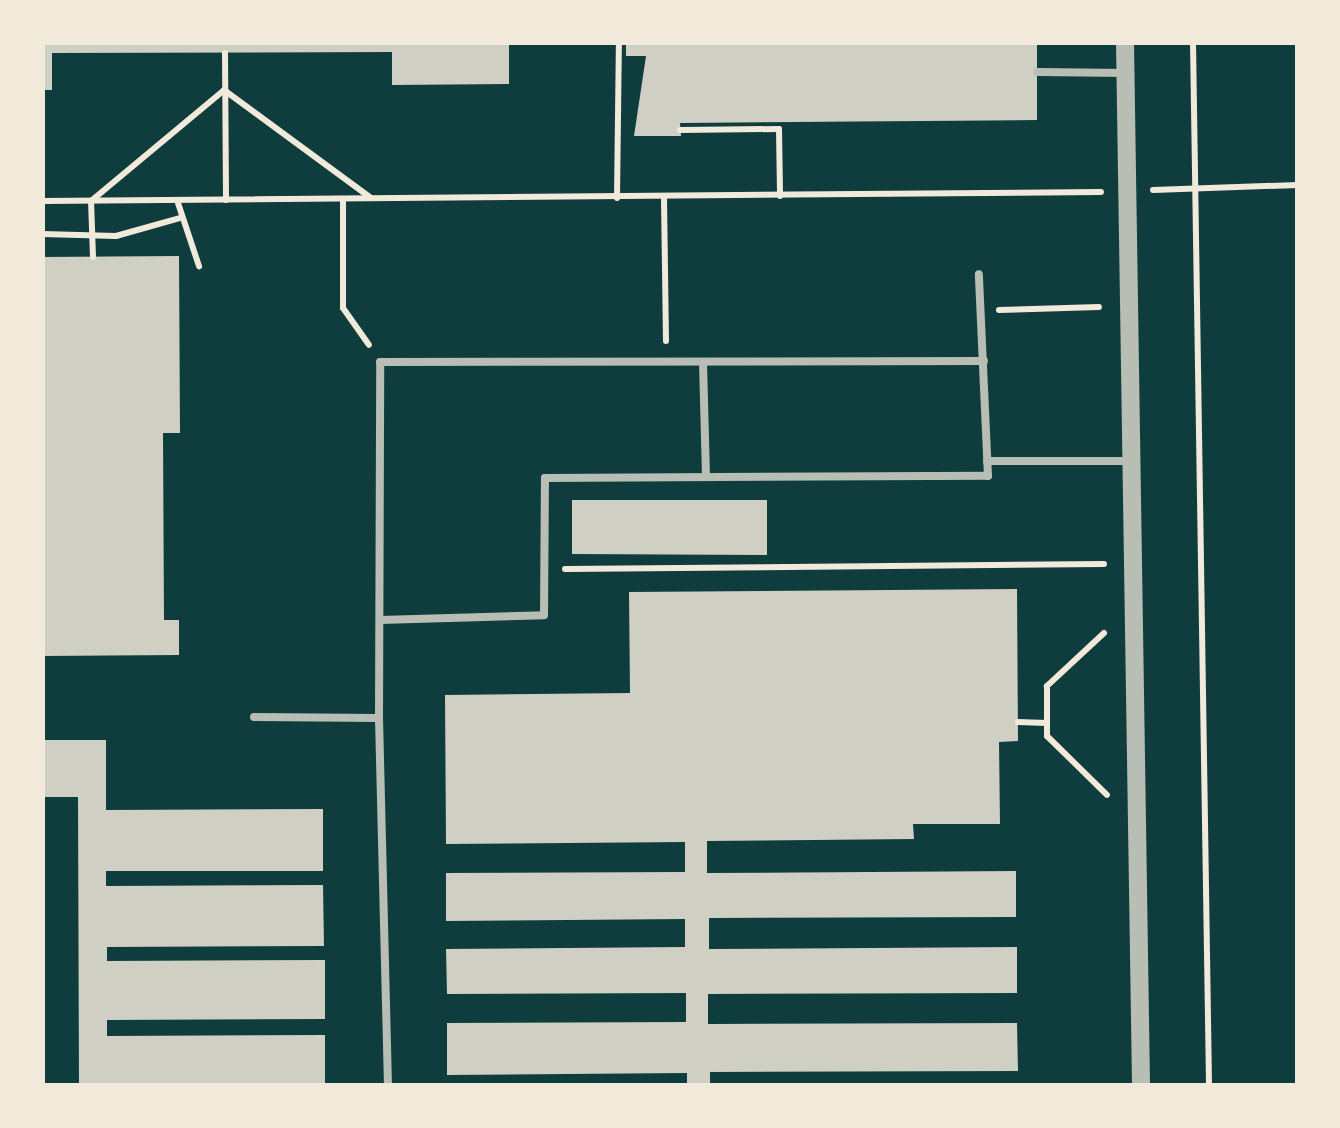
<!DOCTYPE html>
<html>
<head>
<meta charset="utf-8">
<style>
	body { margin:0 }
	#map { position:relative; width:1340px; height:1128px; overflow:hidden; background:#0f3d3e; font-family:"Asap Condensed",sans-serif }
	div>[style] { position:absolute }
	.building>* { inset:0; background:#cfcfc3 }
	.path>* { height:6px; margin:-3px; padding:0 3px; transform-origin:3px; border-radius:3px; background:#f1e9da }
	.service>* { height:8px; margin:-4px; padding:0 4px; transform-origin:4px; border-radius:4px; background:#b8beb3 }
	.tertiary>* { height:18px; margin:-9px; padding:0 9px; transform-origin:9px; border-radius:9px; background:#b8beb3 }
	span { translate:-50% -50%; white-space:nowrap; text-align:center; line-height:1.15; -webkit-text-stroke:8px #f1e9da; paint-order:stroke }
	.frame { position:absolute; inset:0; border:45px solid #f1e9da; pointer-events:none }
</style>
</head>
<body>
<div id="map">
	<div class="building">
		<i style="clip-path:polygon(42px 42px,509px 42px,509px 84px,392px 85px,392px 52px,52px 53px,52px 90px,42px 90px)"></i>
		<i style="clip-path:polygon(626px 42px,1037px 42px,1037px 120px,680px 123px,681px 136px,634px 136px,646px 56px,626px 56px)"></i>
		<i style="clip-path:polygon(179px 256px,180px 433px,163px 433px,164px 620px,179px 620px,179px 655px,42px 656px,42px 257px)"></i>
		<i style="clip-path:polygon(572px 500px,767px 500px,767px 555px,572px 554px)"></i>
		<i style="clip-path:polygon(1017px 589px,1018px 741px,999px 742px,1000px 824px,913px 824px,914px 839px,707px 841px,707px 873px,1016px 871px,1016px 917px,709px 918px,709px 949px,1017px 947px,1017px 993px,708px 994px,708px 1024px,1017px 1023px,1018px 1071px,710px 1072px,710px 1086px,687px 1086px,687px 1073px,447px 1075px,447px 1023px,686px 1022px,686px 993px,447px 994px,446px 949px,685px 947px,685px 919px,446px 921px,446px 873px,685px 872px,685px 842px,446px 844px,445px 695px,630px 693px,629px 592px)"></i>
		<i style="clip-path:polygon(42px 740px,106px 740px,106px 810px,323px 809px,323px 871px,106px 871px,106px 886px,323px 885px,324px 946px,107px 947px,107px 961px,325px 960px,325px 1019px,107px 1020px,107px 1036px,325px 1035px,325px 1086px,79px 1086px,78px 797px,42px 797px)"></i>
	</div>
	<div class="path">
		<i style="left:1193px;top:42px;width:1044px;rotate:89.12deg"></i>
		<i style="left:225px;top:53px;width:147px;rotate:89.6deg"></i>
		<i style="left:680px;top:130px;width:99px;rotate:-0.6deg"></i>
		<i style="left:779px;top:129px;width:67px;rotate:89.1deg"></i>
		<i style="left:1153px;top:190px;width:145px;rotate:-2deg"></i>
		<i style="left:617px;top:198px;width:156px;rotate:-89.3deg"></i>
		<i style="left:664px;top:198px;width:143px;rotate:89.2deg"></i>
		<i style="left:343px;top:199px;width:109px;rotate:90deg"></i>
		<i style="left:343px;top:308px;width:45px;rotate:54.9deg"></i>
		<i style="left:177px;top:200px;width:70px;rotate:71.6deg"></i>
		<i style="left:42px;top:201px;width:1059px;rotate:-0.49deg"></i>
		<i style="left:42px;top:234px;width:74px;rotate:1.5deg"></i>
		<i style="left:116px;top:236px;width:66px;rotate:-15.7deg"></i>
		<i style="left:93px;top:257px;width:56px;rotate:-92deg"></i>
		<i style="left:91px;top:201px;width:173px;rotate:-39.8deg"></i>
		<i style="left:224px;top:90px;width:182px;rotate:36.3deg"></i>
		<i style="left:999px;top:310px;width:100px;rotate:-1.7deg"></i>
		<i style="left:565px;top:569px;width:539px;rotate:-0.53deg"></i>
		<i style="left:1104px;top:633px;width:78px;rotate:137.1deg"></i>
		<i style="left:1047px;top:686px;width:50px;rotate:90deg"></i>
		<i style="left:1047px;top:736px;width:84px;rotate:44.5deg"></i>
		<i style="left:1018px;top:722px;width:29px;rotate:2deg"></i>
	</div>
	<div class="service">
		<i style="left:1037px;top:72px;width:89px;rotate:0.6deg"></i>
		<i style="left:703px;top:362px;width:115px;rotate:88.5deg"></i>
		<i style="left:987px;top:461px;width:144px"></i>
		<i style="left:380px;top:620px;width:164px;rotate:-1.7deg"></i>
		<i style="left:544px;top:615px;width:137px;rotate:-89.6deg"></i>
		<i style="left:545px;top:478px;width:443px;rotate:-0.3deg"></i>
		<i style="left:988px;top:476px;width:202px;rotate:-92.6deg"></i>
		<i style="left:254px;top:717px;width:125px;rotate:0.5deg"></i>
		<i style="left:379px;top:718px;width:368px;rotate:88.6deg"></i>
		<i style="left:379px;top:718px;width:356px;rotate:-89.8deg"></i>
		<i style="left:380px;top:362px;width:604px;rotate:-0.09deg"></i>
	</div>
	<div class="tertiary">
		<i style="left:1125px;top:42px;width:1044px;rotate:89.12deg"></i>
	</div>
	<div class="frame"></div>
</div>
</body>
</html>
